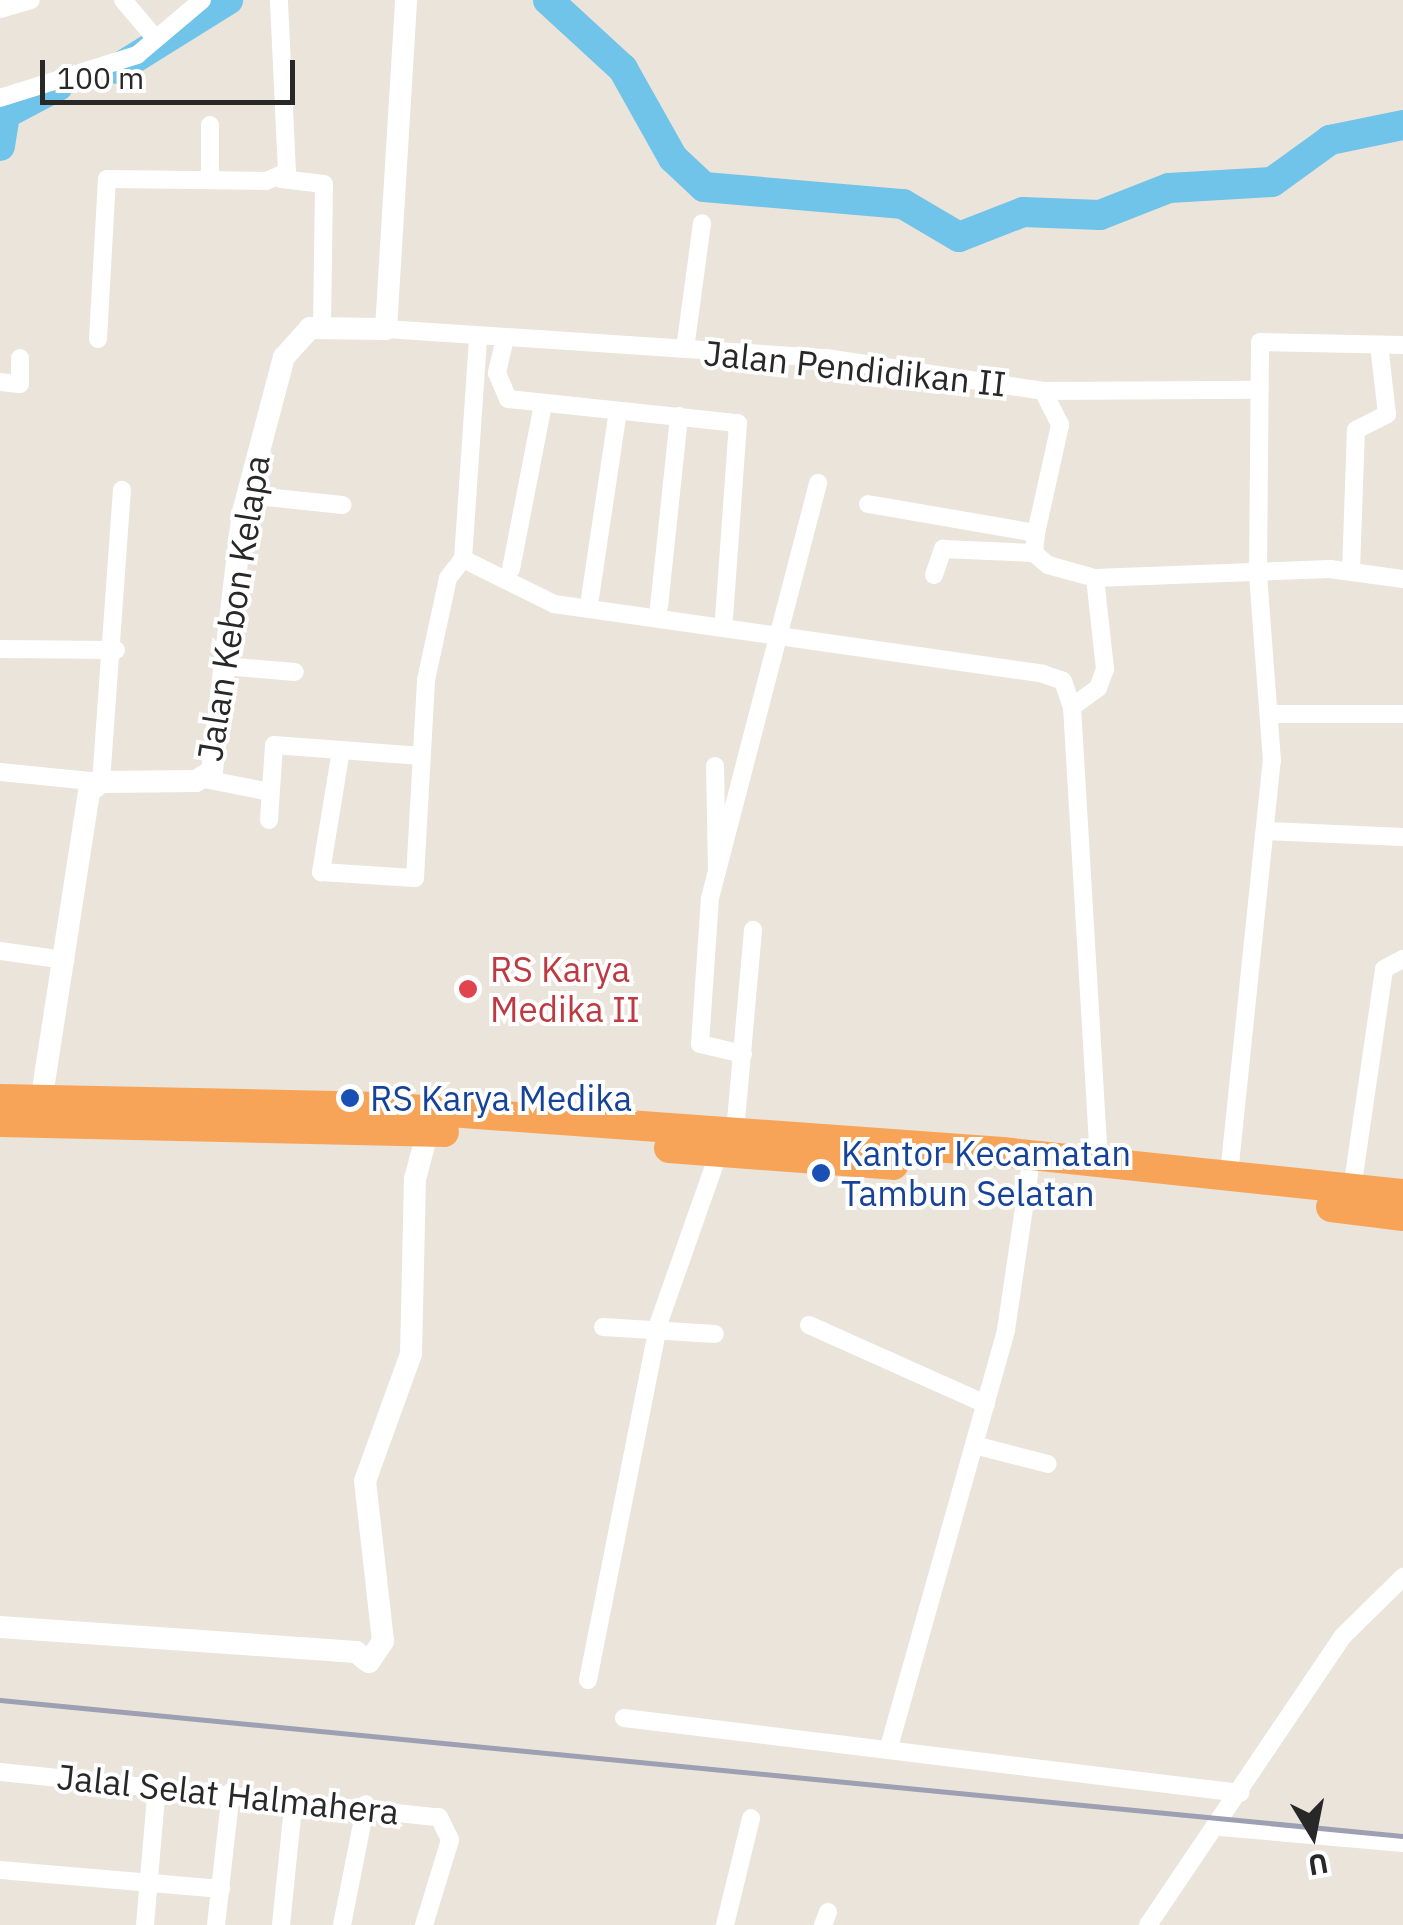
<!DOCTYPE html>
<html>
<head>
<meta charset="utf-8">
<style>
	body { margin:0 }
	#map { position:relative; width:1403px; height:1925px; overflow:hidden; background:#eae4da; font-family:"IBM Plex Sans",sans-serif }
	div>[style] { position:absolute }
	.river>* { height:30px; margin:-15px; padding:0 15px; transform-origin:15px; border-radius:15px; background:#70c3e9 }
	.street>* { height:18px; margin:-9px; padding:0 9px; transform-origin:9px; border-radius:9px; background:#fff }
	.secondary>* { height:22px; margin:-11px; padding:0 11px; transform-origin:11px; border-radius:11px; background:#fff }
	.highway>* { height:30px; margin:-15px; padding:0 15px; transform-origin:15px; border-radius:15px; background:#f7a458 }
	.rail>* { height:5px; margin:-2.5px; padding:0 2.5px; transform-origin:2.5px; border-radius:2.5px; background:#9d9fb2 }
	.dots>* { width:28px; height:28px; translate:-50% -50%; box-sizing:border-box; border:5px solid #fff; border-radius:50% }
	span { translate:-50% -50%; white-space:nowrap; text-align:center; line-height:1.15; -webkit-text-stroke:8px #fff; paint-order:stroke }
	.street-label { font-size:35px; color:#282828 }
	.health-label { font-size:35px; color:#be3a42 }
	.left { translate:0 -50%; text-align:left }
	.transit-label { font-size:35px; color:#164399 }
	.north { position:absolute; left:1263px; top:1785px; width:100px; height:100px; -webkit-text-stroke:8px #fff; paint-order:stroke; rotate:170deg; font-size:28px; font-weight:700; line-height:40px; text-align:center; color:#282828 }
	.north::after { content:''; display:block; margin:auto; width:35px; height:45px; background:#282828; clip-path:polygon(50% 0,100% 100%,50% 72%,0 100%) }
	.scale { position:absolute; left:40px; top:60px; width:255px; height:45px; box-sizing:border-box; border:5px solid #282828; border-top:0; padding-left:12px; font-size:30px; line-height:35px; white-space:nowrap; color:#282828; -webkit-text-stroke:8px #fff; paint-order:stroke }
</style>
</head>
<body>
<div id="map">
	<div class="river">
		<i style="left:548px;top:0;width:102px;rotate:42.6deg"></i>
		<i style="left:623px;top:69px;width:102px;rotate:60.7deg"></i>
		<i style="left:673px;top:158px;width:42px;rotate:43.1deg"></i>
		<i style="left:704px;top:187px;width:200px;rotate:4.9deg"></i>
		<i style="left:903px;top:204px;width:65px;rotate:30.5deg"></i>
		<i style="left:959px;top:237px;width:69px;rotate:-21.3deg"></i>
		<i style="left:1023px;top:212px;width:77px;rotate:2.2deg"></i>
		<i style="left:1100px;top:215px;width:74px;rotate:-21.4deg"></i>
		<i style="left:1169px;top:188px;width:103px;rotate:-3.3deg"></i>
		<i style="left:1272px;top:182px;width:72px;rotate:-35.9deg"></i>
		<i style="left:1330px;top:140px;width:75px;rotate:-11.6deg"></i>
		<i style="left:117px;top:69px;width:131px;rotate:-31.9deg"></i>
		<i style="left:0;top:146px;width:32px;rotate:-81deg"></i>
		<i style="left:5px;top:114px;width:60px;rotate:-27.8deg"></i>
	</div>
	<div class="street">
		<i style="left:123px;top:0;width:51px;rotate:49.8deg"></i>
		<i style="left:0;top:9px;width:32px;rotate:-16deg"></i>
		<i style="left:0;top:98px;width:144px;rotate:-17.4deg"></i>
		<i style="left:137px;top:55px;width:85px;rotate:-40.2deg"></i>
		<i style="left:210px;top:125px;width:55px;rotate:90deg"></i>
		<i style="left:281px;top:179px;width:43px;rotate:6.6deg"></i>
		<i style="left:324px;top:184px;width:143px;rotate:90.8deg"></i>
		<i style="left:386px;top:329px;width:441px;rotate:3.8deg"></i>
		<i style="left:826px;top:358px;width:219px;rotate:8.6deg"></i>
		<i style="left:1043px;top:391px;width:38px;rotate:63deg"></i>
		<i style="left:1060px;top:425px;width:111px;rotate:102.5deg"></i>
		<i style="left:1036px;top:533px;width:20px;rotate:96deg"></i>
		<i style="left:1034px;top:553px;width:18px;rotate:41deg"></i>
		<i style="left:1048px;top:565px;width:49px;rotate:15.5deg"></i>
		<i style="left:1095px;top:578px;width:235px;rotate:-2.2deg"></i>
		<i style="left:1330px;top:569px;width:74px;rotate:7.8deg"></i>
		<i style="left:505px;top:338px;width:36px;rotate:103deg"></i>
		<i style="left:497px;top:373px;width:28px;rotate:67deg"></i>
		<i style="left:508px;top:399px;width:231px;rotate:6deg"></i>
		<i style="left:738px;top:423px;width:194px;rotate:94.1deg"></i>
		<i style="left:98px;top:339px;width:160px;rotate:-86.8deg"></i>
		<i style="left:107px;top:179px;width:159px;rotate:0.7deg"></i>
		<i style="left:266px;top:181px;width:23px;rotate:-23deg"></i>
		<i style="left:287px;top:172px;width:172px;rotate:-92.7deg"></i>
		<i style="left:685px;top:349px;width:127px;rotate:-82.3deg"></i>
		<i style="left:0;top:382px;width:20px;rotate:6deg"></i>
		<i style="left:20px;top:384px;width:26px;rotate:-90deg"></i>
		<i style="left:1043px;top:391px;width:216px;rotate:-0.3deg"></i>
		<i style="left:247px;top:495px;width:96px;rotate:6deg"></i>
		<i style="left:868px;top:504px;width:170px;rotate:9.8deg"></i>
		<i style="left:463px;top:559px;width:102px;rotate:26.3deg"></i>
		<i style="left:554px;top:604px;width:494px;rotate:8.1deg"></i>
		<i style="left:1043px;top:674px;width:21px;rotate:19deg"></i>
		<i style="left:1063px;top:681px;width:28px;rotate:71deg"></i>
		<i style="left:511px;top:569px;width:167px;rotate:-79deg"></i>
		<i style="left:1351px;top:571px;width:141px;rotate:-88deg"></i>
		<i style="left:1356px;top:430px;width:35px;rotate:-27deg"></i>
		<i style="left:1387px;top:414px;width:69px;rotate:-96.6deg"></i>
		<i style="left:934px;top:575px;width:28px;rotate:-71deg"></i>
		<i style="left:943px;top:549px;width:91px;rotate:2.5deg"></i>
		<i style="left:1095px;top:578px;width:92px;rotate:83.7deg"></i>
		<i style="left:1105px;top:669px;width:20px;rotate:110deg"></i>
		<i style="left:1098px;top:688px;width:32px;rotate:144deg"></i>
		<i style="left:1072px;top:707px;width:456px;rotate:86.6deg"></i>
		<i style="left:590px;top:598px;width:189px;rotate:-81.5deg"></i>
		<i style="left:659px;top:607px;width:192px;rotate:-84deg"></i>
		<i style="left:0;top:649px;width:116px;rotate:0.5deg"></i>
		<i style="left:224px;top:666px;width:71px;rotate:4.8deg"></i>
		<i style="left:1272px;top:714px;width:131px"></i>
		<i style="left:341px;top:750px;width:124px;rotate:99.3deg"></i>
		<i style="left:321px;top:872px;width:94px;rotate:3.7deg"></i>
		<i style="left:415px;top:878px;width:198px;rotate:-86.8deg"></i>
		<i style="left:426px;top:680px;width:104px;rotate:-77.8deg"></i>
		<i style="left:448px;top:578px;width:24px;rotate:-52deg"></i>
		<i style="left:463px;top:559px;width:223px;rotate:-86.1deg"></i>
		<i style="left:715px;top:766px;width:104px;rotate:88.9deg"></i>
		<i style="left:0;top:772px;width:101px;rotate:5.7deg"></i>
		<i style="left:101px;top:782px;width:293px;rotate:-85.9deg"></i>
		<i style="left:204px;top:779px;width:67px;rotate:11.1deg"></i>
		<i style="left:269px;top:820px;width:75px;rotate:-86.2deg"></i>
		<i style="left:274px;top:745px;width:148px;rotate:4.3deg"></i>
		<i style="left:1267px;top:831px;width:136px;rotate:2.5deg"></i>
		<i style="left:0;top:951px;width:66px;rotate:7.9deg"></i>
		<i style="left:743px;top:1054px;width:44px;rotate:-166.9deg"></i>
		<i style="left:700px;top:1044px;width:146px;rotate:-86.1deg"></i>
		<i style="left:710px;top:898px;width:429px;rotate:-75.4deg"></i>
		<i style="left:735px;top:1132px;width:203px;rotate:-84.9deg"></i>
		<i style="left:1229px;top:1174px;width:415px;rotate:-84.1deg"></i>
		<i style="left:1272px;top:761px;width:188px;rotate:-94.3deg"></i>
		<i style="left:1258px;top:574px;width:232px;rotate:-89.5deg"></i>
		<i style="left:1260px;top:342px;width:143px;rotate:1.2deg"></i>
		<i style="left:1352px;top:1189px;width:222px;rotate:-81.7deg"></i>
		<i style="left:1384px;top:969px;width:21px;rotate:-28deg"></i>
		<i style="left:809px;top:1325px;width:194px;rotate:24.1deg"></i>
		<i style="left:603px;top:1327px;width:112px;rotate:3.6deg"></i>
		<i style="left:974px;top:1445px;width:76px;rotate:14.4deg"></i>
		<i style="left:588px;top:1680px;width:362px;rotate:-78.8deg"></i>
		<i style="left:658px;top:1325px;width:183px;rotate:-70.6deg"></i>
		<i style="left:624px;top:1718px;width:621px;rotate:6.94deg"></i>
		<i style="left:889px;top:1747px;width:433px;rotate:-74.3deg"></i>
		<i style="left:1006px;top:1330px;width:158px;rotate:-81.6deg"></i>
		<i style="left:0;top:1772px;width:441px;rotate:5.9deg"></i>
		<i style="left:439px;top:1817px;width:25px;rotate:64deg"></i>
		<i style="left:450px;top:1840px;width:89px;rotate:107deg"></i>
		<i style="left:1220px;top:1827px;width:184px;rotate:5deg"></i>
		<i style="left:0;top:1870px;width:222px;rotate:4.9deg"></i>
		<i style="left:145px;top:1925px;width:140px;rotate:-85.1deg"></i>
		<i style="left:216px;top:1925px;width:134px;rotate:-83.6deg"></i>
		<i style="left:281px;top:1925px;width:129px;rotate:-84.2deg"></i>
		<i style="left:342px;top:1925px;width:123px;rotate:-78.8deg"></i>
		<i style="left:725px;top:1925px;width:110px;rotate:-76.3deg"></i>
		<i style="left:823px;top:1925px;width:14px;rotate:-69deg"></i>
		<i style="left:1148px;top:1925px;width:347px;rotate:-56deg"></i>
		<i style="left:1342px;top:1637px;width:86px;rotate:-44.5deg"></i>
	</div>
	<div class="secondary">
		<i style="left:39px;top:1115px;width:327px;rotate:-81.2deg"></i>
		<i style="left:89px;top:792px;width:16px;rotate:-40deg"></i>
		<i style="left:101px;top:782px;width:95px;rotate:-0.6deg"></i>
		<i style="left:196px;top:781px;width:19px;rotate:-32deg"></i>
		<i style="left:212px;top:771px;width:261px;rotate:-83.2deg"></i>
		<i style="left:243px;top:512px;width:160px;rotate:-75.2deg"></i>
		<i style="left:284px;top:357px;width:39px;rotate:-48deg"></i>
		<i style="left:310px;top:328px;width:76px;rotate:0.8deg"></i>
		<i style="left:386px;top:329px;width:330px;rotate:-86.5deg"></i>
		<i style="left:0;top:1627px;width:357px;rotate:4deg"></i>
		<i style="left:356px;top:1652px;width:16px;rotate:38deg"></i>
		<i style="left:369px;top:1662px;width:25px;rotate:-56deg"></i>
		<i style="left:383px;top:1641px;width:161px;rotate:-96.4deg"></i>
		<i style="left:365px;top:1481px;width:135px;rotate:-70.1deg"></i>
		<i style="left:411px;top:1354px;width:175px;rotate:-88.7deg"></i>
		<i style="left:415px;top:1179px;width:62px;rotate:-75.1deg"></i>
	</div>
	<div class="highway">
		<i style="left:0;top:1099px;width:381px;rotate:1.2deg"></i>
		<i style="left:381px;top:1107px;width:623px;rotate:4.14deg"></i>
		<i style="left:1002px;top:1152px;width:403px;rotate:6deg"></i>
		<i style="left:0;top:1122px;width:444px;rotate:1.3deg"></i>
		<i style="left:669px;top:1148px;width:225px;rotate:4.3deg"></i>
		<i style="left:1331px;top:1207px;width:73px;rotate:7.1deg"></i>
	</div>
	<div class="rail">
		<i style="left:0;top:1700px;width:1410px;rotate:5.54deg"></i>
	</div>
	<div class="dots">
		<i style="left:468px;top:989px;background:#e0444e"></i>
		<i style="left:350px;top:1098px;background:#1a4fb4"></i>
		<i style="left:821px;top:1173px;background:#1a4fb4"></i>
	</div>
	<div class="street-label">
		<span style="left:855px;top:368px;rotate:6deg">Jalan Pendidikan II</span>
		<span style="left:233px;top:608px;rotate:-81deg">Jalan Kebon Kelapa</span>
		<span style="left:228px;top:1794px;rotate:6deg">Jalal Selat Halmahera</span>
	</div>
	<div class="health-label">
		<span class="left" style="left:490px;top:989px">RS Karya<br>Medika II</span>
	</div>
	<div class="transit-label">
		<span class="left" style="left:370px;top:1098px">RS Karya Medika</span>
		<span class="left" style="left:841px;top:1173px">Kantor Kecamatan<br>Tambun Selatan</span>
	</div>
	<div class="north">U</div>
	<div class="scale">100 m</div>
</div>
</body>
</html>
